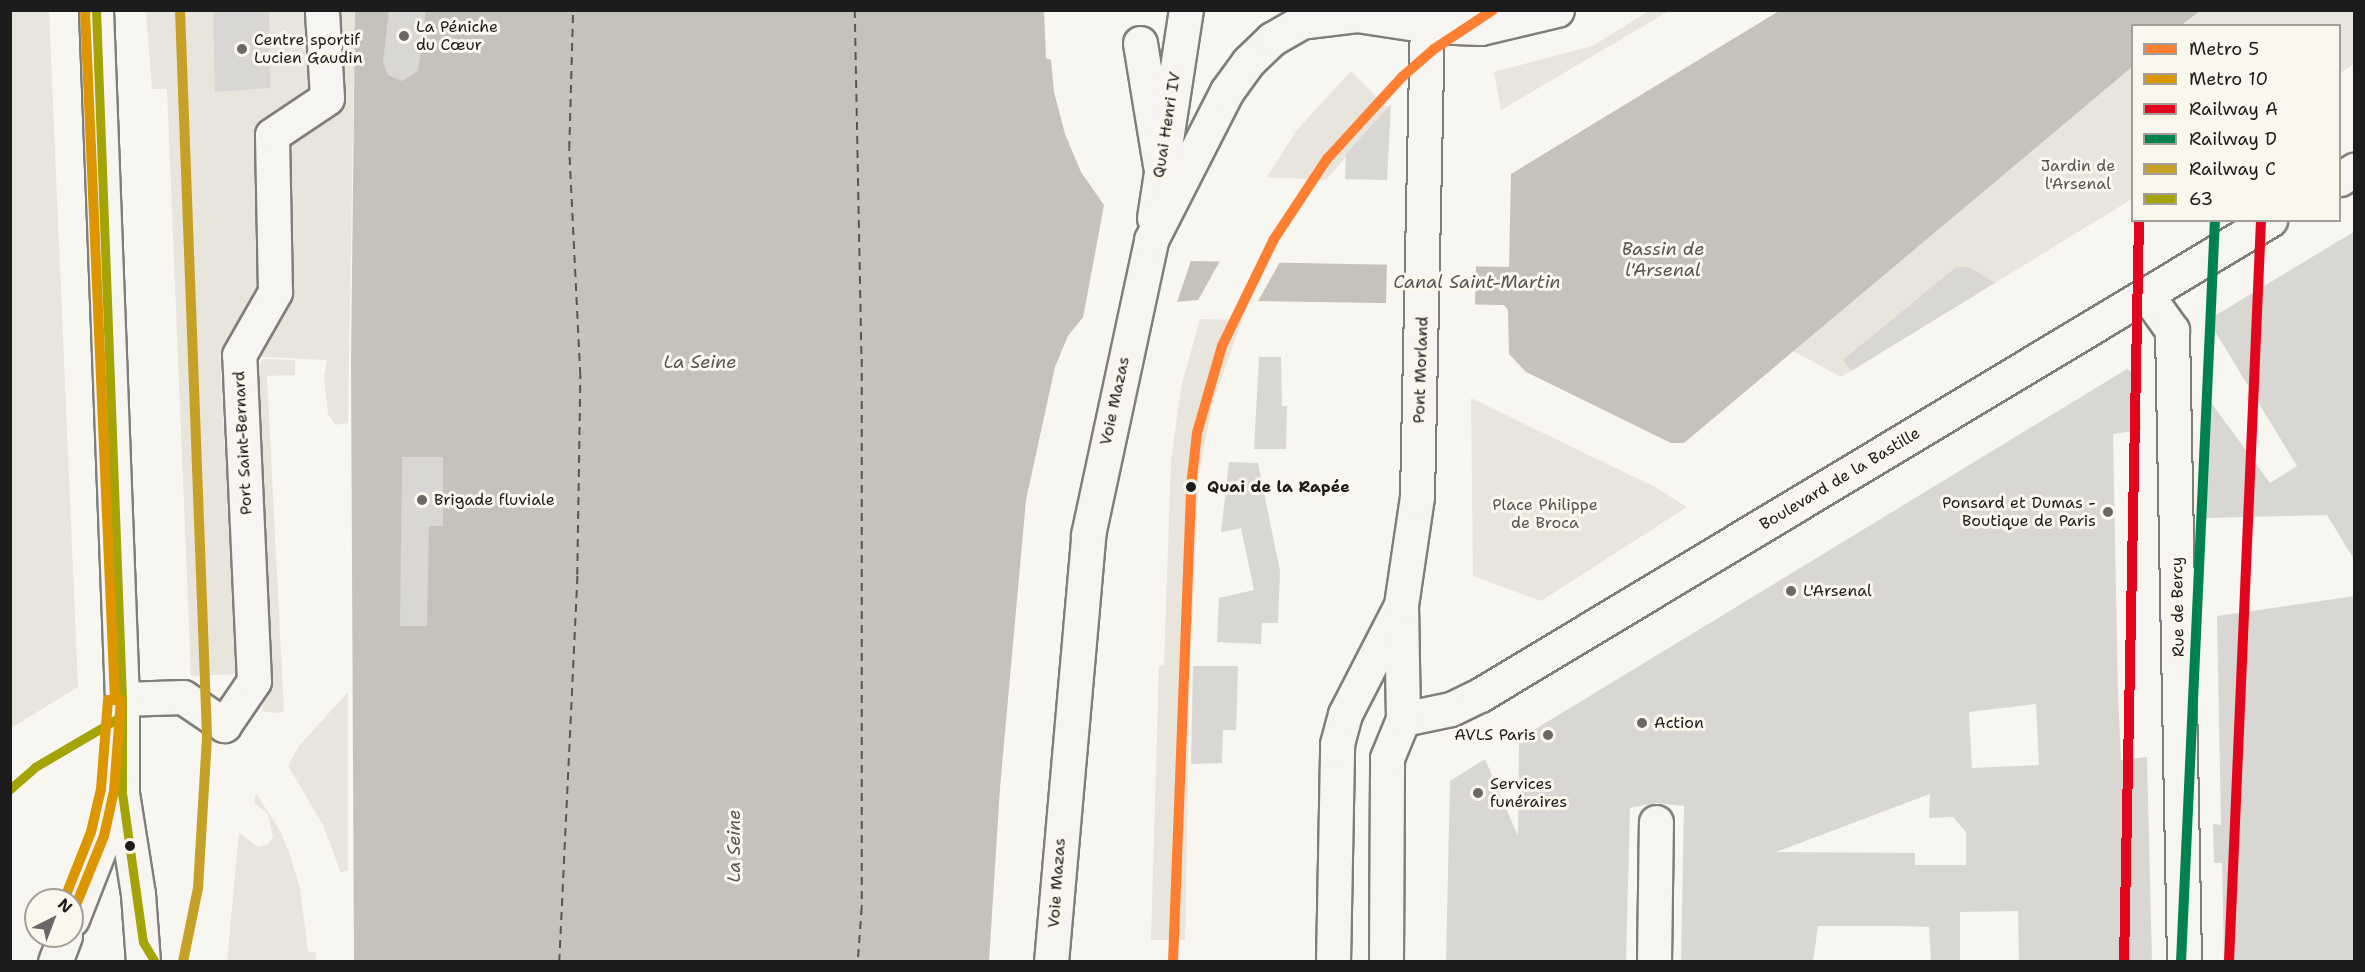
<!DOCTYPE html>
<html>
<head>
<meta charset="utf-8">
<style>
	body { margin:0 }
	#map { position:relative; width:2365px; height:972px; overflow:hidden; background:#f8f6f0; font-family:"Shantell Sans",sans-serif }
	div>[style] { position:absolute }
	.built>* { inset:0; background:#e8e5dd }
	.water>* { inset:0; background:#c5c2bc }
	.pier>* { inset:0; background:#f8f6f0 }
	.ferry>* { height:1.5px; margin-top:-0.75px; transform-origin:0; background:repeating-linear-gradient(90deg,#575653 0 8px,transparent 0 14px) }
	.building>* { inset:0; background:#d9d7d3 }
	.roads { filter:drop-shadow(2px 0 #7f7e7b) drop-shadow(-2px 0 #7f7e7b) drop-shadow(0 2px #7f7e7b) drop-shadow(0 -2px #7f7e7b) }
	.minor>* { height:33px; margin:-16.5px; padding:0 16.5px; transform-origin:16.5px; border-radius:16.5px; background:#f6f5f1 }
	.major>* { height:33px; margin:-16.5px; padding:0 16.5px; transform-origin:16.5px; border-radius:16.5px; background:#f6f5f1 }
	.bus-1>* { height:9px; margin:-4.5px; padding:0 4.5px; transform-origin:4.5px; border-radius:4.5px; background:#a4a407 }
	.rail-1>* { height:10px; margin:-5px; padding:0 5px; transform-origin:5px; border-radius:5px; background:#e3051c }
	.rail-2>* { height:10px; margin:-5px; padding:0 5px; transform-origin:5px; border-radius:5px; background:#00824e }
	.rail-3>* { height:10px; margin:-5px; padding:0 5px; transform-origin:5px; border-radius:5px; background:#c6a128 }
	.metro-1>* { height:10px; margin:-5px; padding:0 5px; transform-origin:5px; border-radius:5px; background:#ff7f32 }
	.metro-2>* { height:10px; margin:-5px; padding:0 5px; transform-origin:5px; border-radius:5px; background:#dc9600 }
	.dots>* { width:16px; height:16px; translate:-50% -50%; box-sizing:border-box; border:3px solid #fbf7ec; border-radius:50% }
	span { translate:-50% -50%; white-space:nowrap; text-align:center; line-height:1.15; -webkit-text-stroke:6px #fbf7ec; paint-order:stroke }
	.poi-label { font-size:16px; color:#1c1c1c }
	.left { translate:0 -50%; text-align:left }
	.right { translate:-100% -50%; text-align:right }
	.street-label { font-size:16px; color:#1c1c1c }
	.park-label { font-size:16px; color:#555451 }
	.stop-label { font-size:16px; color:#1c1c1c; font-weight:700 }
	.water-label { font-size:18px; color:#575653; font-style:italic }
	.frame { position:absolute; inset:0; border:12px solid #1c1c1c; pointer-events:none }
	.legend { position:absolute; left:2131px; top:24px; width:210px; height:198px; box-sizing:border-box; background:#fbf7ec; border:2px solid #a29f99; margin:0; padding:8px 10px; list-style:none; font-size:18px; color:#1c1c1c }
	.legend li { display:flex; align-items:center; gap:12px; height:30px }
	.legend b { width:30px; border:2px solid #a29f99 }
	.north { position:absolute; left:24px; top:888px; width:60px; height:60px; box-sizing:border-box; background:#fbf7ec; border:2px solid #a29f99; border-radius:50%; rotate:42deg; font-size:16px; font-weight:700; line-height:24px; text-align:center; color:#1c1c1c }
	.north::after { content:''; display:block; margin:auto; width:21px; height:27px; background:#696866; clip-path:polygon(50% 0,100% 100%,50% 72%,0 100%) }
</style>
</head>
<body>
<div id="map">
	<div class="built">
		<i style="clip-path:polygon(11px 10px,49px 11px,78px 687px,11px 728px)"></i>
		<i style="clip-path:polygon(146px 11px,355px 11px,348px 423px,335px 425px,328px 414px,324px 376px,327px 360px,220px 355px,236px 674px,191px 676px,167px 89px,152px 89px)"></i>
		<i style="clip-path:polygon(1649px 11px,1669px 11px,1501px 110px,1494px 72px,1592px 46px)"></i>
		<i style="clip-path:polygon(2200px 11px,2354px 11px,2354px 64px,2340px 73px,2340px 26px,2182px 26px)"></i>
		<i style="clip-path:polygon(2132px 67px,2132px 199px,1841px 377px,1793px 351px)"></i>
		<i style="clip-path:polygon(1351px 71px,1388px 108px,1326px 180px,1267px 177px,1297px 130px)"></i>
		<i style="clip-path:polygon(1200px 319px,1242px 320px,1212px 405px,1199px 475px,1190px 665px,1185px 940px,1151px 940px,1159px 666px,1164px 665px,1171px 462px,1181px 387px)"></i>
		<i style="clip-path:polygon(263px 359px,295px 360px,295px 375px,267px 376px,284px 712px,274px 713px,262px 711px,270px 675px,256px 369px)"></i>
		<i style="clip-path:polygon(1471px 398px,1655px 487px,1687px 507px,1541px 601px,1473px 576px)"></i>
		<i style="clip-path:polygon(348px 692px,348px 870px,341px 873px,322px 823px,288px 766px,299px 746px)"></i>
		<i style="clip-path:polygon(256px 793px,279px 829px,289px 852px,300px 888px,308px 951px,316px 953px,316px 961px,227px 961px,239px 833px,258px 847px,268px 844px,273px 837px,268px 814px,254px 803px)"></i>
	</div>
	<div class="water">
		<i style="clip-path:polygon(355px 11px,1044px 11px,1046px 58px,1051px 60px,1054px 92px,1065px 134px,1081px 172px,1104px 205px,1142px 236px,1191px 261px,1509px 267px,1511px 174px,1779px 11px,2200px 11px,2182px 25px,2132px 26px,2132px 67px,1684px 443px,1671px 443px,1526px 372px,1509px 354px,1508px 310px,1504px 305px,1198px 300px,1108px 308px,1084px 316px,1068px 336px,1055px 367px,1026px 500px,1000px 788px,989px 961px,354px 962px,351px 361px)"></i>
	</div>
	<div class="pier">
		<i style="clip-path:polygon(1105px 200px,1144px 233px,1192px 258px,1176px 305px,1108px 311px,1082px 323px)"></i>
		<i style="clip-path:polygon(1221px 259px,1272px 260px,1281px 260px,1257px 303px,1196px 304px)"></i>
		<i style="clip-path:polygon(1387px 262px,1476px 264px,1475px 308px,1386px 305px)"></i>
	</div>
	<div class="ferry">
		<i style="left:855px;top:10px;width:349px;rotate:88.9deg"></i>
		<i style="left:862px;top:359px;width:548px;rotate:90deg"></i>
		<i style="left:862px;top:907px;width:55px;rotate:94.2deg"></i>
		<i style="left:559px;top:962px;width:387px;rotate:-87.3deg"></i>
		<i style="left:577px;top:575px;width:200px;rotate:-89.1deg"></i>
		<i style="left:580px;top:375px;width:226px;rotate:-92.8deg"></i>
		<i style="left:569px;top:149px;width:139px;rotate:-88.4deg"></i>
	</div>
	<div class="building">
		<i style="clip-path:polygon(213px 10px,269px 10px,270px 88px,215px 92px)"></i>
		<i style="clip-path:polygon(389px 10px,426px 10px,418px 71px,402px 81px,388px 75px,383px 62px)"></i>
		<i style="clip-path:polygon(1391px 104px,1387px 180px,1345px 179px,1346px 154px)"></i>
		<i style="clip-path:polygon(2355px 231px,2355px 561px,2327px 515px,2206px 518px,2204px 393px,2270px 483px,2297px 466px,2208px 320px)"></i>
		<i style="clip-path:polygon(1956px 267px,1969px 267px,1995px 283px,1851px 371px,1843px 360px)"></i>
		<i style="clip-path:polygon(1259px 357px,1281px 357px,1282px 406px,1287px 406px,1286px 449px,1254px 449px)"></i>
		<i style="clip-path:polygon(evenodd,2127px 369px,2139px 375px,2141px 430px,2113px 434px,2118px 694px,2121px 760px,2147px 757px,2152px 962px,2019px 962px,2018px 911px,1960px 912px,1960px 962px,1931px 962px,1929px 927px,1899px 926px,1818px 926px,1813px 962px,1681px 962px,1684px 806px,1656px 803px,1630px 808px,1626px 962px,1446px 962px,1450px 781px,1485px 759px,1518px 836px,1519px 739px,2127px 369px,2036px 704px,2039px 765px,1972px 768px,1969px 712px,2036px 704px,2127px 369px,1930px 794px,1929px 818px,1953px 817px,1966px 832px,1966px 865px,1915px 865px,1915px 853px,1776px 852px,1930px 794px)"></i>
		<i style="clip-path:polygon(402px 457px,443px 457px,443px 526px,429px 526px,427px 626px,400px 626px)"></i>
		<i style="clip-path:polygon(1229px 462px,1258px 463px,1280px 571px,1278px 623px,1262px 623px,1261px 644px,1217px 642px,1219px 598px,1254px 590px,1241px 528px,1221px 532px)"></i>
		<i style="clip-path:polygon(2355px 596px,2355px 962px,2224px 962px,2222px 863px,2214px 863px,2213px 824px,2221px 825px,2217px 616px)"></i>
		<i style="clip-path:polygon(1193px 666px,1238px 666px,1236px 730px,1223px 730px,1222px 763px,1191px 764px)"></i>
	</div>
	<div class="roads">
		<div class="minor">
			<i style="left:1140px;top:43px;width:124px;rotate:80.7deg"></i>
			<i style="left:2147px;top:295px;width:43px;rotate:54.5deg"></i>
			<i style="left:2172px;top:330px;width:632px;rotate:88.91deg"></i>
			<i style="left:122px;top:699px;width:61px;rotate:-1.9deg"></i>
			<i style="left:183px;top:697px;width:50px;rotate:34.3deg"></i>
			<i style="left:224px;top:725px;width:53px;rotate:-55.7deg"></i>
			<i style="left:254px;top:681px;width:326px;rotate:-92.6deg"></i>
			<i style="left:239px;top:355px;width:73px;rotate:-60.3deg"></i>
			<i style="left:275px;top:292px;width:157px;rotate:-91.1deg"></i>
			<i style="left:272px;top:135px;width:66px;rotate:-33.9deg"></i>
			<i style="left:327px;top:98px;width:88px;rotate:-93.3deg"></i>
			<i style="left:1654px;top:962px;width:140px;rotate:-89.2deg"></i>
		</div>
		<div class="major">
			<i style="left:96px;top:10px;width:689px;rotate:87.84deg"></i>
			<i style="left:122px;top:699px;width:94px;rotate:90deg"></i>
			<i style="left:122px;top:793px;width:102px;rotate:81deg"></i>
			<i style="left:138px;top:894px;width:68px;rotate:85.8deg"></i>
			<i style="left:2340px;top:179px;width:17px;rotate:-33deg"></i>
			<i style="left:1154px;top:218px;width:210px;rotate:-81.3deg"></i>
			<i style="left:1403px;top:719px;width:49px;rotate:-11.8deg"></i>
			<i style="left:1451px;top:709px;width:32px;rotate:-26deg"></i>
			<i style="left:1480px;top:695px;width:922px;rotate:-31.02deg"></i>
			<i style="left:72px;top:919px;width:134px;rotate:-68.6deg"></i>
			<i style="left:55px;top:962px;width:28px;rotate:-69deg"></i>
			<i style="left:1051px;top:962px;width:429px;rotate:-85deg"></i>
			<i style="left:1088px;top:535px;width:302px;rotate:-77.9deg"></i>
			<i style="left:1151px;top:240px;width:167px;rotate:-63deg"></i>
			<i style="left:1227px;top:91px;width:36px;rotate:-54deg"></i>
			<i style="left:1248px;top:62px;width:33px;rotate:-44deg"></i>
			<i style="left:1272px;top:39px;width:34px;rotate:-30deg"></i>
			<i style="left:1301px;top:22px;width:56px;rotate:-7.1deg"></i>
			<i style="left:1357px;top:15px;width:73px;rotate:8.7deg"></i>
			<i style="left:1429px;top:26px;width:52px;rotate:2.2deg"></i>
			<i style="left:1481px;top:28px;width:78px;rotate:-13.3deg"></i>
			<i style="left:1333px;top:962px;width:218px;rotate:-88.9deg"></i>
			<i style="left:1337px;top:744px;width:31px;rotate:-75deg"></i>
			<i style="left:1345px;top:714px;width:118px;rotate:-62.8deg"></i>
			<i style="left:1386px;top:962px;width:204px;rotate:-89.7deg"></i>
			<i style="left:1387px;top:758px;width:42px;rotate:-67.7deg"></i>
			<i style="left:1403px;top:719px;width:114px;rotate:-91deg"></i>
			<i style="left:1401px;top:605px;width:110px;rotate:-81.6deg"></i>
			<i style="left:1417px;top:496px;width:486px;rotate:-88.8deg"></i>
		</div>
	</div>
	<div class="bus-1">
		<i style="left:96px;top:10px;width:689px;rotate:87.84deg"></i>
		<i style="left:122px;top:699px;width:94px;rotate:90deg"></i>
		<i style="left:122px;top:793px;width:150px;rotate:82deg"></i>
		<i style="left:143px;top:942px;width:23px;rotate:59deg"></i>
		<i style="left:10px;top:789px;width:33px;rotate:-41deg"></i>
		<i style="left:35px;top:767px;width:101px;rotate:-30.4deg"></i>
	</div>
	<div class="rail-1">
		<i style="left:2124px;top:962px;width:742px;rotate:-88.84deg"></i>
		<i style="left:2229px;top:962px;width:743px;rotate:-87.53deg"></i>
	</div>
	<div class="rail-2">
		<i style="left:2181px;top:962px;width:743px;rotate:-87.38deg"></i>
	</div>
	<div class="rail-3">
		<i style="left:180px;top:10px;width:728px;rotate:87.87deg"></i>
		<i style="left:207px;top:737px;width:151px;rotate:93.4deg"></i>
		<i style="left:198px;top:888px;width:76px;rotate:101.5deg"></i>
	</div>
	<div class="metro-1">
		<i style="left:1173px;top:962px;width:475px;rotate:-87.8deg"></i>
		<i style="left:1191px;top:487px;width:54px;rotate:-83.7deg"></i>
		<i style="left:1197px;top:433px;width:91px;rotate:-74deg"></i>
		<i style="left:1222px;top:346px;width:119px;rotate:-64.1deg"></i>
		<i style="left:1274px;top:239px;width:96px;rotate:-56.5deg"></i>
		<i style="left:1327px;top:159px;width:111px;rotate:-47.6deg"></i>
		<i style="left:1402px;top:77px;width:43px;rotate:-41.2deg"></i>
		<i style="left:1434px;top:49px;width:71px;rotate:-33.5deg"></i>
	</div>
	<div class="metro-2">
		<i style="left:85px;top:10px;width:691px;rotate:87.51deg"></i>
		<i style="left:64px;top:900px;width:73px;rotate:-68.3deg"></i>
		<i style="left:91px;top:832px;width:44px;rotate:-76.9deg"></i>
		<i style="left:101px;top:789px;width:89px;rotate:-85.5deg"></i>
		<i style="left:108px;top:700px;width:13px"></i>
		<i style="left:121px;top:700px;width:91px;rotate:94.4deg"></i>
		<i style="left:114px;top:791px;width:46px;rotate:102.5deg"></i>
		<i style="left:104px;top:836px;width:85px;rotate:112.1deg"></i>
	</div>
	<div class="dots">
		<i style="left:404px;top:36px;background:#696866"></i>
		<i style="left:242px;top:49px;background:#696866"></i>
		<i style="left:1191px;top:487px;background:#1c1c1c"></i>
		<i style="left:422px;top:500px;background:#696866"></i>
		<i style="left:2108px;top:512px;background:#696866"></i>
		<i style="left:1791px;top:591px;background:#696866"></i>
		<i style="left:1642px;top:723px;background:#696866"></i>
		<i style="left:1548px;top:735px;background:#696866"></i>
		<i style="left:1478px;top:793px;background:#696866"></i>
		<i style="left:130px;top:846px;background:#1c1c1c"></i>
	</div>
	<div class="poi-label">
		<span class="left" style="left:416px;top:36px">La Péniche<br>du Cœur</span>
		<span class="left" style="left:254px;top:49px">Centre sportif<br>Lucien Gaudin</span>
		<span class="left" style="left:434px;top:500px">Brigade fluviale</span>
		<span class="right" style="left:2096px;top:512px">Ponsard et Dumas -<br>Boutique de Paris</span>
		<span class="left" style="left:1803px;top:591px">L'Arsenal</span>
		<span class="left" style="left:1654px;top:723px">Action</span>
		<span class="right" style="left:1536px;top:735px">AVLS Paris</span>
		<span class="left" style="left:1490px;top:793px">Services<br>funéraires</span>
	</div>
	<div class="street-label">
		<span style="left:1167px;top:125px;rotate:-81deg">Quai Henri IV</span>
		<span style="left:1421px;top:370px;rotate:-88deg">Pont Morland</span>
		<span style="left:1115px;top:401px;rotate:-78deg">Voie Mazas</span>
		<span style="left:243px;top:443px;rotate:-93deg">Port Saint-Bernard</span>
		<span style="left:1840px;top:479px;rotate:-31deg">Boulevard de la Bastille</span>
		<span style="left:2178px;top:607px;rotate:-91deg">Rue de Bercy</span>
		<span style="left:1057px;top:883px;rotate:-86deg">Voie Mazas</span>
	</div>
	<div class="park-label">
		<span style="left:2078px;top:175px">Jardin de<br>l'Arsenal</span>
		<span style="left:1545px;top:514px">Place Philippe<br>de Broca</span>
	</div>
	<div class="stop-label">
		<span class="left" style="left:1207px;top:487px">Quai de la Rapée</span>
	</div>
	<div class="water-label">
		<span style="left:1663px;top:260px">Bassin de<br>l'Arsenal</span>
		<span style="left:1477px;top:282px">Canal Saint-Martin</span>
		<span style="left:700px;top:362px">La Seine</span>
		<span style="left:734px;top:846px;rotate:-90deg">La Seine</span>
	</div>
	<div class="frame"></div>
	<ul class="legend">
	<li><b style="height:8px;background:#ff7f32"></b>Metro 5</li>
	<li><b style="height:8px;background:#dc9600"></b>Metro 10</li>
	<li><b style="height:8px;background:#e3051c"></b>Railway A</li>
	<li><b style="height:8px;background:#00824e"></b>Railway D</li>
	<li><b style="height:8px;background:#c6a128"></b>Railway C</li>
	<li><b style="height:8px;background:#a4a407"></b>63</li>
	</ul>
	<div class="north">N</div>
</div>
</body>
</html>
